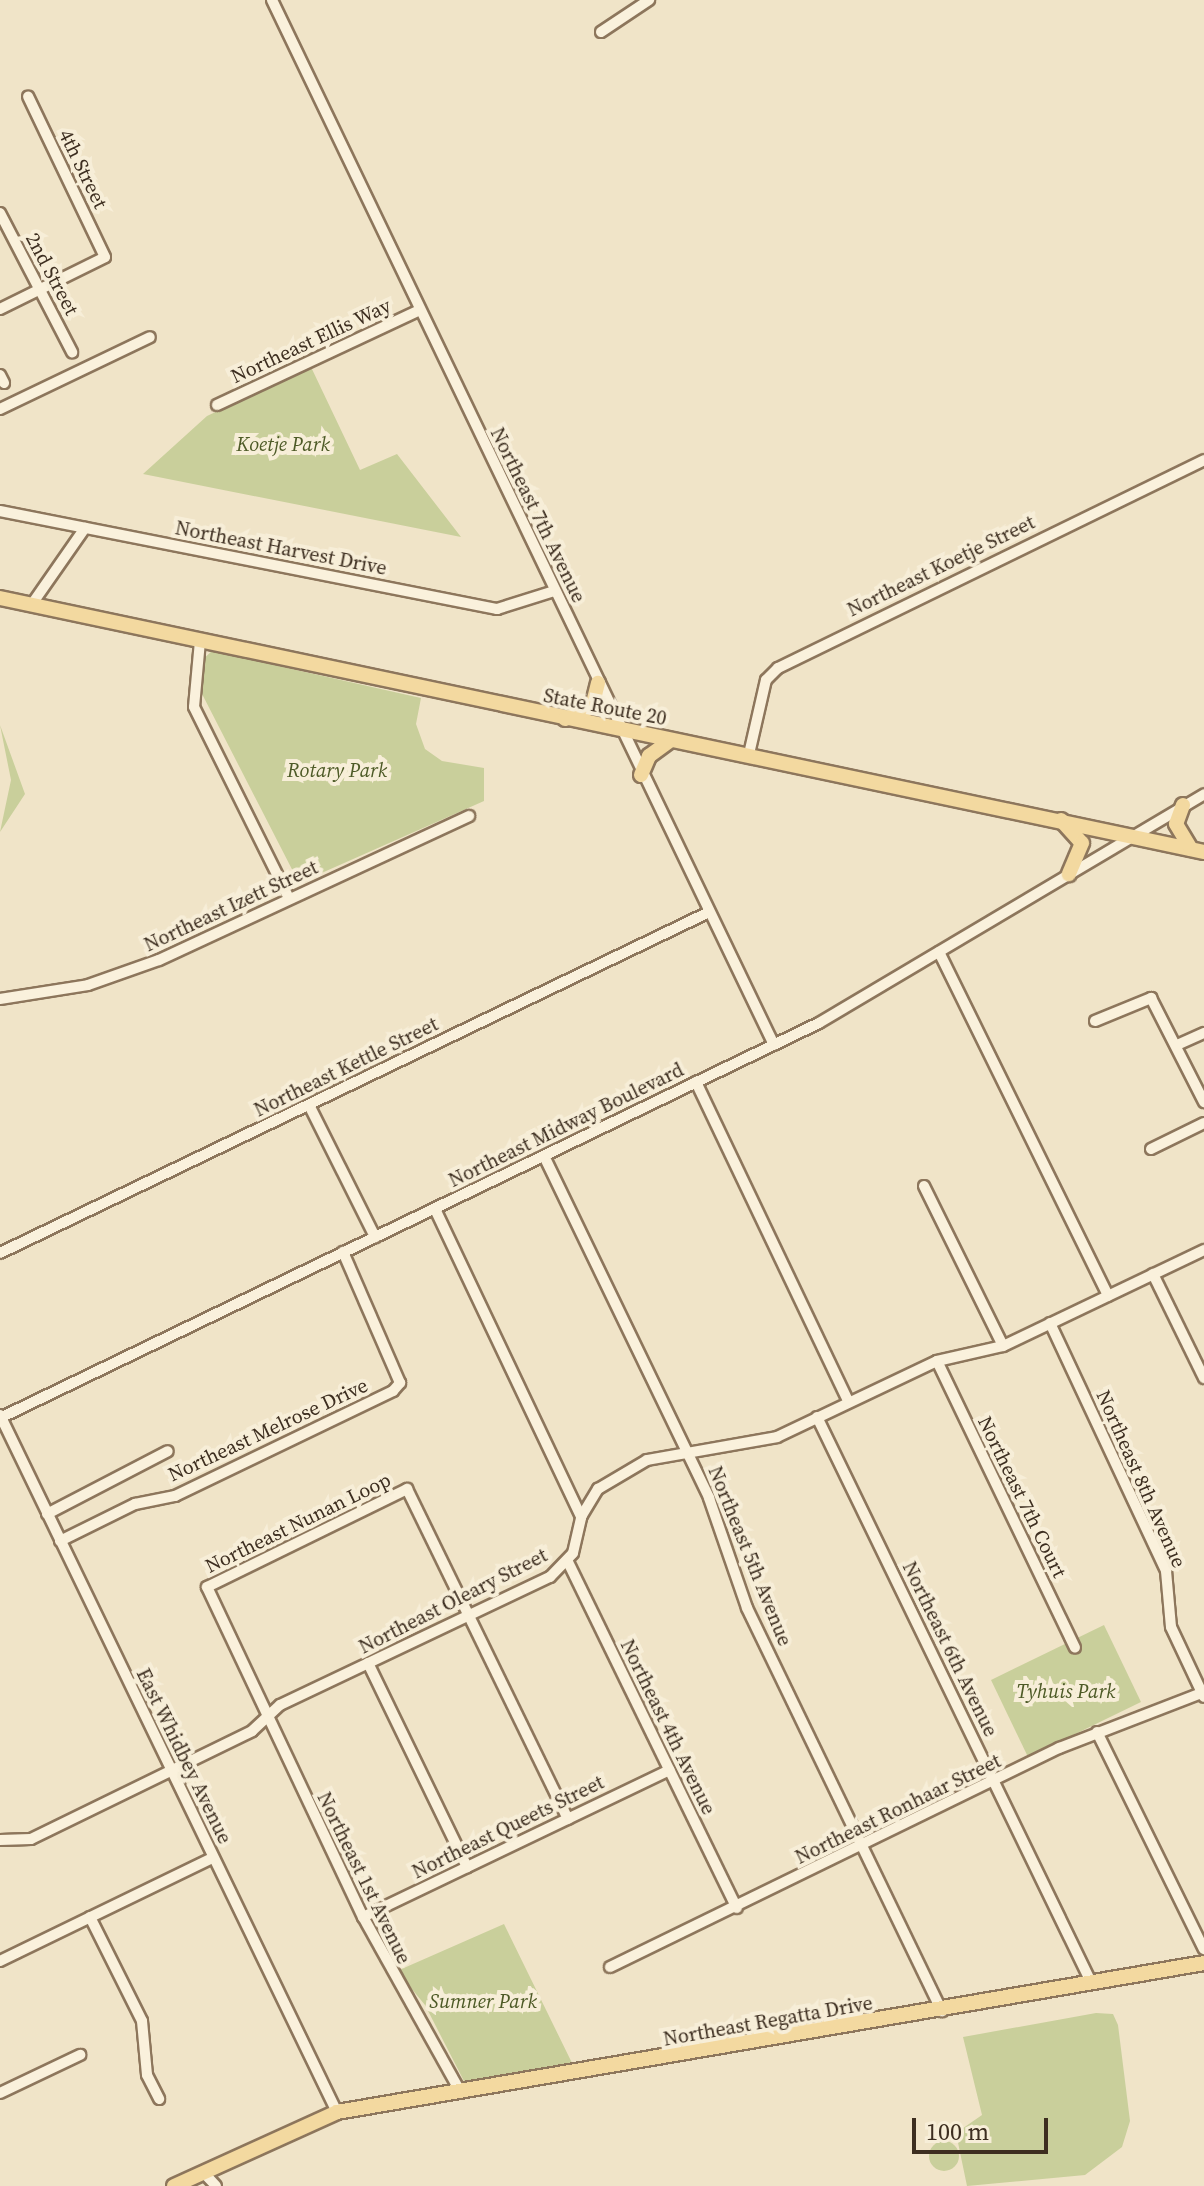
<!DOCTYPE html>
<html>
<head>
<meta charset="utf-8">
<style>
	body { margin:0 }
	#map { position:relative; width:1204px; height:2186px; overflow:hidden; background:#f0e4c8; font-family:"Source Serif 4",serif }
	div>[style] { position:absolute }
	.green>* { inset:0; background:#c9cf9b }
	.round { border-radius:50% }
	.roads { filter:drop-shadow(2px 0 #8d765c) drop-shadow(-2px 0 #8d765c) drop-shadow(0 2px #8d765c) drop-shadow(0 -2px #8d765c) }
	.minor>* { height:10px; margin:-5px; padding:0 5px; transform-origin:5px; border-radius:5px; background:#faf1dc }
	.major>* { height:14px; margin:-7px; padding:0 7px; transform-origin:7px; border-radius:7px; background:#f3d9a0 }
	span { translate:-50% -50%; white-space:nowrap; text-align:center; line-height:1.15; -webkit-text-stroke:8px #f7eed8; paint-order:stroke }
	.street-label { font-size:20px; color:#3d2e20 }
	.park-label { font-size:20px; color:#4d5a26; font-style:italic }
	.scale { position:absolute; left:912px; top:2118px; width:136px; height:36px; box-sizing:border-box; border:4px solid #3d2e20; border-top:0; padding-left:10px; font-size:24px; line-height:28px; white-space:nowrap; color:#3d2e20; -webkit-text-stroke:6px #f7eed8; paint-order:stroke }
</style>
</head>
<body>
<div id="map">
	<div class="green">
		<i style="clip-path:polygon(311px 367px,360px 470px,397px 454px,461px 537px,143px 474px,207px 416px)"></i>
		<i style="clip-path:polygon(212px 651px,421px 698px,416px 724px,425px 749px,442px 761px,484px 768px,484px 801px,299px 883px,200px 690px,201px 661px)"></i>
		<i style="clip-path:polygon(0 725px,25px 794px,0 832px,11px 780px)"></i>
		<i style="clip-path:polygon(1104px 1625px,1141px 1702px,1028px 1757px,991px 1680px)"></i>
		<i style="clip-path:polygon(504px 1924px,573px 2065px,465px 2083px,425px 2005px,397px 1971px)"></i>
		<i style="clip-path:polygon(1096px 2013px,1113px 2014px,1118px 2025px,1130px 2121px,1122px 2147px,1085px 2175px,967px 2186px,956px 2133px,982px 2115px,963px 2037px)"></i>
		<i class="round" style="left:929px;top:2141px;width:30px;height:30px"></i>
	</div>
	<div class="roads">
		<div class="minor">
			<i style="left:272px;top:0;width:1159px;rotate:64.34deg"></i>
			<i style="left:601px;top:32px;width:58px;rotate:-33.7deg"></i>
			<i style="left:0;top:213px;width:157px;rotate:62.6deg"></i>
			<i style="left:0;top:309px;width:117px;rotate:-26.3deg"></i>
			<i style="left:105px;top:257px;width:178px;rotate:-115.6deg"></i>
			<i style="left:0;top:375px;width:9px;rotate:63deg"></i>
			<i style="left:217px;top:405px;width:224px;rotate:-25.1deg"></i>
			<i style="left:0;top:409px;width:166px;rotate:-25.6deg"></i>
			<i style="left:0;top:511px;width:507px;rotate:11.15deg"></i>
			<i style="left:497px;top:609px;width:60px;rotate:-17.5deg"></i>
			<i style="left:32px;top:604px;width:93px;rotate:-55.1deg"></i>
			<i style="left:200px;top:641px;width:66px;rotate:95.2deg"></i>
			<i style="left:194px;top:707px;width:213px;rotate:63.6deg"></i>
			<i style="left:749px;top:754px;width:76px;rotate:-77.1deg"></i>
			<i style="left:766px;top:680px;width:17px;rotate:-45deg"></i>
			<i style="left:778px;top:668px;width:474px;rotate:-26deg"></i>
			<i style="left:939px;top:952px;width:383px;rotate:63.8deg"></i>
			<i style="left:0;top:999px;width:89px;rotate:-9deg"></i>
			<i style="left:88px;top:985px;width:75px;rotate:-19.4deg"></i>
			<i style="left:159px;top:960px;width:342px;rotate:-24.9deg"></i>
			<i style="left:1095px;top:1021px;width:61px;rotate:-22.3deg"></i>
			<i style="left:1151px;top:998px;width:117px;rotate:63deg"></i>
			<i style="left:1177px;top:1045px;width:30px;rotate:-24deg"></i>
			<i style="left:696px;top:1082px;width:353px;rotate:64.5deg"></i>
			<i style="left:309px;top:1105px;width:148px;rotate:63.4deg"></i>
			<i style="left:1151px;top:1149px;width:59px;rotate:-26.1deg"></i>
			<i style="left:544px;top:1156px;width:380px;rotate:64.2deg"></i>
			<i style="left:709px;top:1498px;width:116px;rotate:70.9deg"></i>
			<i style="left:747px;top:1608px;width:448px;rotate:64.2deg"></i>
			<i style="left:924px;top:1186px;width:178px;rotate:63.7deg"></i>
			<i style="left:435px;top:1209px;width:341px;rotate:64.6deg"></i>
			<i style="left:0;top:1253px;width:785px;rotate:-25.68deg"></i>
			<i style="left:1153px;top:1274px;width:116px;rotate:63.9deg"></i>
			<i style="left:1050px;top:1323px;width:274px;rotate:64.9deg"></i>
			<i style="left:1166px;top:1571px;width:56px;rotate:84.9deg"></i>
			<i style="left:1171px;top:1627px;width:77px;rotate:64.8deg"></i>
			<i style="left:937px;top:1361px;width:318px;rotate:64.3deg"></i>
			<i style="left:0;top:1415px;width:774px;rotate:64.2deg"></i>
			<i style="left:817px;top:1417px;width:630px;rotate:64.13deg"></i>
			<i style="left:0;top:1418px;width:909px;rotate:-25.75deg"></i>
			<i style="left:819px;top:1023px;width:448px;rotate:-30.7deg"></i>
			<i style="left:47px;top:1514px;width:136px;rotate:-27.5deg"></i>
			<i style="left:60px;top:1541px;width:84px;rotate:-26.3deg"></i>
			<i style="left:135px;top:1504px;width:41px;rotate:-11.3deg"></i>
			<i style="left:175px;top:1496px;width:242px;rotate:-25.7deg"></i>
			<i style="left:393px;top:1391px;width:11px;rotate:-49deg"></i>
			<i style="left:400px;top:1383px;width:143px;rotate:-113.5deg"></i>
			<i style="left:568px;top:1562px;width:385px;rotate:64deg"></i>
			<i style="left:368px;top:1663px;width:227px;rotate:64.1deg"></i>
			<i style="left:1097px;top:1732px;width:242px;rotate:63.8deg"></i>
			<i style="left:0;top:1840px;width:31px;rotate:-2deg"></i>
			<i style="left:31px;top:1839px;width:246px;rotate:-26deg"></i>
			<i style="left:252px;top:1731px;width:38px;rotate:-43deg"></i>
			<i style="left:280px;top:1705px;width:299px;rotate:-25.4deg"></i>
			<i style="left:550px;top:1577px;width:33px;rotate:-46deg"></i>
			<i style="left:573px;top:1553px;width:37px;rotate:-77deg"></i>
			<i style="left:581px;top:1517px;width:33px;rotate:-59deg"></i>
			<i style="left:598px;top:1489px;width:57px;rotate:-30.6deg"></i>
			<i style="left:647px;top:1460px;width:132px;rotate:-10deg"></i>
			<i style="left:777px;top:1437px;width:177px;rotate:-25.4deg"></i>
			<i style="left:937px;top:1361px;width:68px;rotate:-12.8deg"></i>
			<i style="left:1003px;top:1346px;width:223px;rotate:-25.5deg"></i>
			<i style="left:90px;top:1917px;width:116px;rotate:63.4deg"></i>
			<i style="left:142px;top:2021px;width:54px;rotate:84.7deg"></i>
			<i style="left:147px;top:2075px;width:27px;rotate:63deg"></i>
			<i style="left:363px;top:1917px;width:340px;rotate:-25.6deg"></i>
			<i style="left:0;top:1961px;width:236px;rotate:-25.9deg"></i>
			<i style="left:610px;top:1967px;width:500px;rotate:-26deg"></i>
			<i style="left:1059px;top:1748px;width:155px;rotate:-21.1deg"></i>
			<i style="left:460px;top:2091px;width:199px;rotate:-119.1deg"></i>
			<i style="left:363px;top:1917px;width:365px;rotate:-115.3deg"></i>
			<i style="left:207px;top:1587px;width:223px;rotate:-26.1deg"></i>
			<i style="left:407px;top:1489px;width:367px;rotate:64deg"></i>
			<i style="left:0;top:2093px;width:89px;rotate:-25.4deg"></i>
			<i style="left:203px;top:2172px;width:19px;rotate:47deg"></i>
		</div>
		<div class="major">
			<i style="left:0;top:598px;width:1231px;rotate:11.91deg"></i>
			<i style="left:565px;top:719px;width:30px;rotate:-24deg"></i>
			<i style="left:592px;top:707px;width:25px;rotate:-76deg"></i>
			<i style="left:641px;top:775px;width:21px;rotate:-67deg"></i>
			<i style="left:649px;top:756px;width:27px;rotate:-36deg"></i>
			<i style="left:1183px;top:805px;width:20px;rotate:110deg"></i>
			<i style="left:1176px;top:824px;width:29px;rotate:59deg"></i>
			<i style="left:1061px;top:820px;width:31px;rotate:48deg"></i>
			<i style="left:1082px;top:843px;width:34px;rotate:113deg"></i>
			<i style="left:174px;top:2186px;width:179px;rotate:-24.4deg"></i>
			<i style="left:337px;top:2112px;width:880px;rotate:-9.75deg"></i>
		</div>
	</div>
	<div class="street-label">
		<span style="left:83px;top:169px;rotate:64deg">4th Street</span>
		<span style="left:52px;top:274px;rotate:62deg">2nd Street</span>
		<span style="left:311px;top:341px;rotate:-25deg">Northeast Ellis Way</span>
		<span style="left:538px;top:515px;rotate:64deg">Northeast 7th Avenue</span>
		<span style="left:281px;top:548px;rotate:11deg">Northeast Harvest Drive</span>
		<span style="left:941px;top:566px;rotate:-26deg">Northeast Koetje Street</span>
		<span style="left:605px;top:707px;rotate:11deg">State Route 20</span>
		<span style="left:231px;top:906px;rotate:-25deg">Northeast Izett Street</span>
		<span style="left:346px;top:1067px;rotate:-26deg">Northeast Kettle Street</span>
		<span style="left:566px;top:1125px;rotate:-26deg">Northeast Midway Boulevard</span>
		<span style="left:268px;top:1430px;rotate:-25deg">Northeast Melrose Drive</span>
		<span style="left:1141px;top:1479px;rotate:66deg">Northeast 8th Avenue</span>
		<span style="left:1022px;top:1497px;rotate:64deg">Northeast 7th Court</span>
		<span style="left:298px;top:1523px;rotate:-26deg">Northeast Nunan Loop</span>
		<span style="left:750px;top:1556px;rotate:68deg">Northeast 5th Avenue</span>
		<span style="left:453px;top:1601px;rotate:-27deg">Northeast Oleary Street</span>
		<span style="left:950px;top:1649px;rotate:64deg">Northeast 6th Avenue</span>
		<span style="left:668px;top:1727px;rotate:64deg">Northeast 4th Avenue</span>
		<span style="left:184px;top:1756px;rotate:64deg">East Whidbey Avenue</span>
		<span style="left:898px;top:1809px;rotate:-26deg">Northeast Ronhaar Street</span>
		<span style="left:508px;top:1827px;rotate:-26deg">Northeast Queets Street</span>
		<span style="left:364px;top:1878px;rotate:64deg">Northeast 1st Avenue</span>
		<span style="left:768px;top:2021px;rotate:-10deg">Northeast Regatta Drive</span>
	</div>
	<div class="park-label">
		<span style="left:283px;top:444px">Koetje Park</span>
		<span style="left:337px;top:770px">Rotary Park</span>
		<span style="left:1066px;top:1691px">Tyhuis Park</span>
		<span style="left:483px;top:2001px">Sumner Park</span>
	</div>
	<div class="scale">100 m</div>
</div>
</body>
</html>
